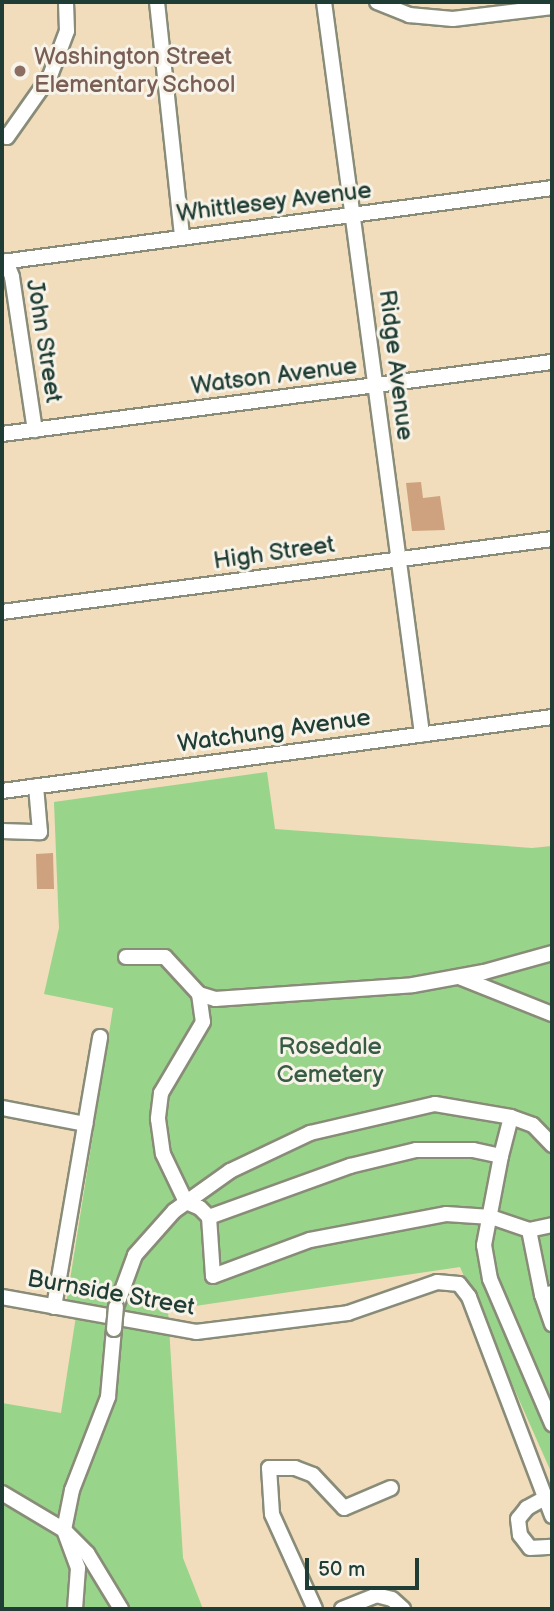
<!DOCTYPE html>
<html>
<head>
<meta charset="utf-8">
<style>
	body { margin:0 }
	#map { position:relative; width:554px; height:1611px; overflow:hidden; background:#f1dcbb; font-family:"Balsamiq Sans",sans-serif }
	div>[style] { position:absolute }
	.green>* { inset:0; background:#98d489 }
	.building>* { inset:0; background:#cea27e }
	.roads { filter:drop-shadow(2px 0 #888c78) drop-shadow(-2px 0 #888c78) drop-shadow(0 2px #888c78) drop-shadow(0 -2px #888c78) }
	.minor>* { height:14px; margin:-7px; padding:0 7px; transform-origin:7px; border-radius:7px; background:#fff }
	.bridges { filter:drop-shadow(2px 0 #888c78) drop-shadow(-2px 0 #888c78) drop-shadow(0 2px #888c78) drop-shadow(0 -2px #888c78) }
	.minor-bridge>* { height:14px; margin:-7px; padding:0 7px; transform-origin:7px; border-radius:7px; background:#fff }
	.dots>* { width:19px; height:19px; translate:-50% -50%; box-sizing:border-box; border:4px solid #f7f3e8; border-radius:50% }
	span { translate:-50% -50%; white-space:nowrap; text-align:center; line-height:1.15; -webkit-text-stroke:6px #f7f3e8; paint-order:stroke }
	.education-label { font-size:24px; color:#785e54 }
	.left { translate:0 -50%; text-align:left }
	.street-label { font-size:24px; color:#1f3d34 }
	.park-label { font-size:24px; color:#375b45 }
	.frame { position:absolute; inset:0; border:4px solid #1f3d34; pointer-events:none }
	.scale { position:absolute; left:305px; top:1558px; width:114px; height:32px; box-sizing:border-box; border:4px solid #1f3d34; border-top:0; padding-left:9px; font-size:21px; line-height:24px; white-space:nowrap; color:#1f3d34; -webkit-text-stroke:5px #f7f3e8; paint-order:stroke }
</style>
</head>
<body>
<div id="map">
	<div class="green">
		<i style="clip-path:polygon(267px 772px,275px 829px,532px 848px,552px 846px,552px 1474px,460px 1267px,168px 1310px,183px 1558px,203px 1609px,2px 1609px,2px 1403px,61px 1413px,78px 1303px,67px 1299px,113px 1008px,44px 994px,59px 928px,54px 802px)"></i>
	</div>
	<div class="building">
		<i style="clip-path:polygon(421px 482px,423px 498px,440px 496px,445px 530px,412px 531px,406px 483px)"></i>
		<i style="clip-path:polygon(53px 853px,54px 889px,37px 889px,36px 854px)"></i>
	</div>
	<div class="roads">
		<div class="minor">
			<i style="left:157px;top:2px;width:235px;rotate:83.9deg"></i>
			<i style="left:324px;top:2px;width:739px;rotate:82.37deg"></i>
			<i style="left:377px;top:2px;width:35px;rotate:22deg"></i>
			<i style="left:409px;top:15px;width:44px;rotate:5.2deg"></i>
			<i style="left:453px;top:19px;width:100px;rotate:-6.9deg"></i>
			<i style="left:2px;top:135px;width:5px;rotate:22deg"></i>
			<i style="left:7px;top:137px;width:75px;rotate:-54.8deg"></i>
			<i style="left:50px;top:76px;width:48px;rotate:-69.3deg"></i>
			<i style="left:67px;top:31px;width:29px;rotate:-92deg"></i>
			<i style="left:6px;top:261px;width:17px;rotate:69deg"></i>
			<i style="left:12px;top:277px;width:155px;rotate:81.5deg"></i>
			<i style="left:2px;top:262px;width:555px;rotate:-7.66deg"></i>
			<i style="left:2px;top:434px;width:555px;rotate:-7.46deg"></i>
			<i style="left:2px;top:612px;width:555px;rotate:-7.56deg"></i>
			<i style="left:2px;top:791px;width:555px;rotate:-7.66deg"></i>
			<i style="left:2px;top:831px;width:38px;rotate:2deg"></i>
			<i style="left:40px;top:832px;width:46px;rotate:-95deg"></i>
			<i style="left:126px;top:957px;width:39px"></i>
			<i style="left:165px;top:957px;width:50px;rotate:47.4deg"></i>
			<i style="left:199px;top:994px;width:17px;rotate:17deg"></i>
			<i style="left:215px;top:999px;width:198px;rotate:-4deg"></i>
			<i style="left:413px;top:985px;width:72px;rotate:-10.4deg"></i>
			<i style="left:484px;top:972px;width:71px;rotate:-15.6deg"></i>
			<i style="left:459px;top:977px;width:100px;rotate:21.7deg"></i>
			<i style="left:199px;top:994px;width:28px;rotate:82deg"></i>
			<i style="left:203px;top:1022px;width:82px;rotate:120.6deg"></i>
			<i style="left:161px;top:1093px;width:26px;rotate:97deg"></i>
			<i style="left:158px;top:1119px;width:35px;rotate:82deg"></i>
			<i style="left:163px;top:1154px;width:53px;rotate:64.4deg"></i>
			<i style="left:186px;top:1202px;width:15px;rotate:23deg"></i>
			<i style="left:200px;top:1208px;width:13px;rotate:45deg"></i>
			<i style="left:209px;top:1217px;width:59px;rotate:86.1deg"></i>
			<i style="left:213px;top:1276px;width:103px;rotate:-20.4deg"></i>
			<i style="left:310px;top:1240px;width:138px;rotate:-10.8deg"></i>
			<i style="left:446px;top:1214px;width:45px;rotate:3.8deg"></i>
			<i style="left:491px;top:1217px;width:40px;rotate:18.9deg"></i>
			<i style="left:529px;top:1230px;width:66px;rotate:78.7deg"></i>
			<i style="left:542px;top:1295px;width:10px;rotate:-11deg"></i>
			<i style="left:2px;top:1108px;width:85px;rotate:10.9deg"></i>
			<i style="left:511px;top:1117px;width:23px;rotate:20deg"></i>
			<i style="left:533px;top:1125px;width:28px;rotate:46deg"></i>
			<i style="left:501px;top:1156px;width:91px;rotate:100.8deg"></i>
			<i style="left:484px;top:1245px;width:35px;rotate:80deg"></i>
			<i style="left:490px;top:1279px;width:158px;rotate:66.8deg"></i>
			<i style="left:529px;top:1230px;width:24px;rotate:-12deg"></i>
			<i style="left:542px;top:1295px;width:31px;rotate:71deg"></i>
			<i style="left:2px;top:1297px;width:197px;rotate:10.2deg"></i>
			<i style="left:196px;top:1332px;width:153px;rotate:-7.1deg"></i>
			<i style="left:348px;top:1313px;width:94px;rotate:-19.2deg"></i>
			<i style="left:437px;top:1282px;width:22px;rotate:5deg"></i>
			<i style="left:459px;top:1284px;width:16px;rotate:52deg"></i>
			<i style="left:469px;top:1297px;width:234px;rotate:69.2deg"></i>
			<i style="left:54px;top:1307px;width:274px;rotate:-80.3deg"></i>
			<i style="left:116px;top:1307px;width:55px;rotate:-69.9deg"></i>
			<i style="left:135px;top:1255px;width:59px;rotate:-48.4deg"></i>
			<i style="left:174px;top:1211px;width:69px;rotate:-35.5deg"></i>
			<i style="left:230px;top:1171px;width:89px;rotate:-25.4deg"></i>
			<i style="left:310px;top:1133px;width:128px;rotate:-13.1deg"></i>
			<i style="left:435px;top:1104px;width:77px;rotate:9.7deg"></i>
			<i style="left:511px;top:1117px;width:40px;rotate:104.4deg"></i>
			<i style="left:501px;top:1156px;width:29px;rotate:-168deg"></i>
			<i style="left:473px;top:1150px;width:57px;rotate:180deg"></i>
			<i style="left:416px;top:1150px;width:68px;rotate:166.4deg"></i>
			<i style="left:350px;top:1166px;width:150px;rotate:160.1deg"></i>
			<i style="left:2px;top:1493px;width:72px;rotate:30.8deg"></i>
			<i style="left:64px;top:1530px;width:33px;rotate:45deg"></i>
			<i style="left:87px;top:1553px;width:66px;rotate:58.7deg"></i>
			<i style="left:545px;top:1498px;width:21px;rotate:151deg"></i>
			<i style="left:527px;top:1508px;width:14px;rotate:129deg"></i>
			<i style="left:518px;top:1519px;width:16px;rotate:83deg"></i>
			<i style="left:520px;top:1535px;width:16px;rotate:52deg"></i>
			<i style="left:530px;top:1548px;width:22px;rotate:-3deg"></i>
			<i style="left:75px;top:1609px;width:41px;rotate:-85.8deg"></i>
			<i style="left:78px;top:1568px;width:40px;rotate:-110.2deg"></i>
			<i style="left:64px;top:1530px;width:41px;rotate:-78.7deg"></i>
			<i style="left:72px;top:1490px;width:100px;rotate:-68.8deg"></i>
			<i style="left:108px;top:1397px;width:68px;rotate:-85deg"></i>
			<i style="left:315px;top:1609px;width:104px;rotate:-114.4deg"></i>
			<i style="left:272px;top:1514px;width:46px;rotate:-93.7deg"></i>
			<i style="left:269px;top:1468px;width:26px"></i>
			<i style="left:295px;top:1468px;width:19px;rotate:21deg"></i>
			<i style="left:313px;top:1475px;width:45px;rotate:46.8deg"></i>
			<i style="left:344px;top:1508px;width:51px;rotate:-23.1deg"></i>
			<i style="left:342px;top:1609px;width:37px;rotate:-22deg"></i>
			<i style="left:376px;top:1595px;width:16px;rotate:14deg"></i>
			<i style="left:392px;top:1599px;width:15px;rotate:42deg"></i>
		</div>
	</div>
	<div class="bridges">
		<div class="minor-bridge">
			<i style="left:114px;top:1329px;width:22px;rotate:-85deg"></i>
		</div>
	</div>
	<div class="dots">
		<i style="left:20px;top:71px;background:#8d6e63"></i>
	</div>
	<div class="education-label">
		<span class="left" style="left:34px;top:71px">Washington Street<br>Elementary School</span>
	</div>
	<div class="street-label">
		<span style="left:274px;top:202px;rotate:-7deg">Whittlesey Avenue</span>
		<span style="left:44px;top:341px;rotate:81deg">John Street</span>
		<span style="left:396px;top:365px;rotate:83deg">Ridge Avenue</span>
		<span style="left:274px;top:376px;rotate:-7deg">Watson Avenue</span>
		<span style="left:274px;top:553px;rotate:-8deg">High Street</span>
		<span style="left:274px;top:731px;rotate:-8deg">Watchung Avenue</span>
		<span style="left:111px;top:1293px;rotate:10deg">Burnside Street</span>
	</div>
	<div class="park-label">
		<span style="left:330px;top:1061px">Rosedale<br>Cemetery</span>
	</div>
	<div class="frame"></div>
	<div class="scale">50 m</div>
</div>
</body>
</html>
